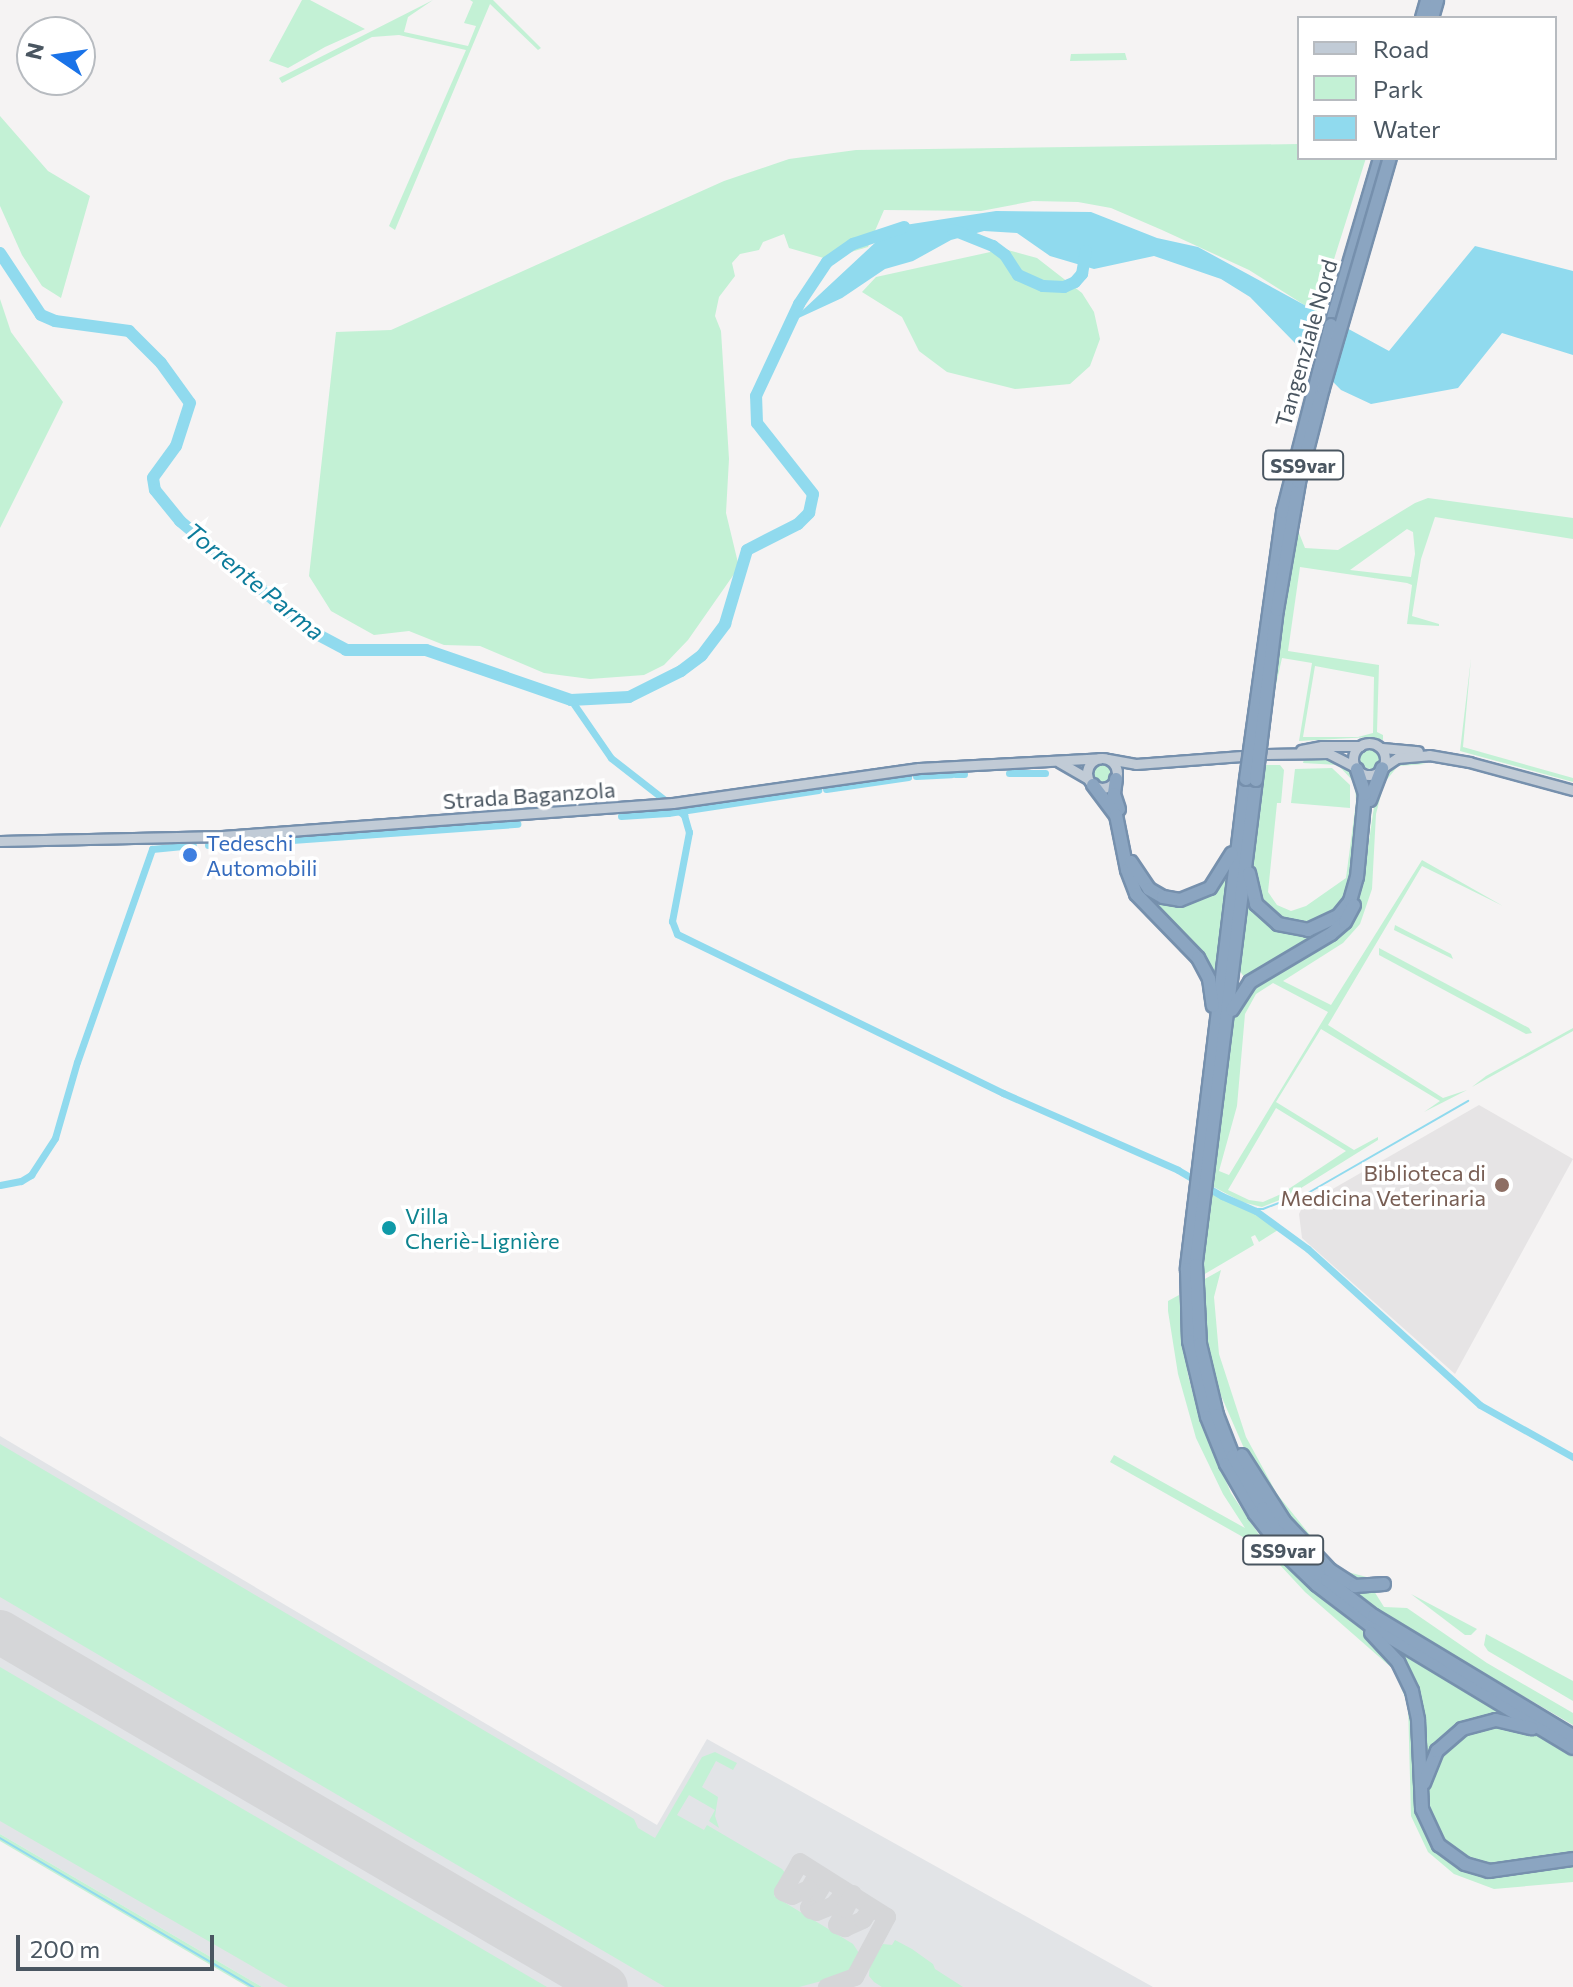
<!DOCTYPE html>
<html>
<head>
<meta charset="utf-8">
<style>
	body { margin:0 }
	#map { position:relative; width:1573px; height:1987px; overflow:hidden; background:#f5f3f3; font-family:Commissioner,sans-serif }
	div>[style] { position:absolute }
	.education>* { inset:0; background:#e6e4e5 }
	.airport>* { inset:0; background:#e2e4e7 }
	.green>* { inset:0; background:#c3f1d5 }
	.round { border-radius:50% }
	.water>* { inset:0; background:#90daee }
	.stream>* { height:2px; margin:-1px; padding:0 1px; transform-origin:1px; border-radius:1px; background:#90daee }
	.canal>* { height:7px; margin:-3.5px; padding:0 3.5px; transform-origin:3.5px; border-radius:3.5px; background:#90daee }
	.river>* { height:12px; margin:-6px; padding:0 6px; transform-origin:6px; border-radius:6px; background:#90daee }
	.taxiway>* { height:18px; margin:-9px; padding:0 9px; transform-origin:9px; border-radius:9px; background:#d5d6d8 }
	.runway>* { height:44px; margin:-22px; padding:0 22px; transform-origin:22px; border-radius:22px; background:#d5d6d8 }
	.roads { filter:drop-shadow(2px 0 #7690ad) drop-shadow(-2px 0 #7690ad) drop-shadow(0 2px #7690ad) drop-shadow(0 -2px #7690ad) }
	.secondary>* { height:9px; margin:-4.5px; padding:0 4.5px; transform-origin:4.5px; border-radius:4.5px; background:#c1cbd6 }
	.secondary>.ring { margin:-4.5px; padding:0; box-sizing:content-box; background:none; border:9px solid #c1cbd6; border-radius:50% }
	.highway>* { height:12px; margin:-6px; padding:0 6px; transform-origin:6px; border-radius:6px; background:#8ba5c1 }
	.bridges { filter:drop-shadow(2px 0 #7690ad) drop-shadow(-2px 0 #7690ad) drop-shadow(0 2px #7690ad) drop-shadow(0 -2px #7690ad) }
	.highway-bridge>* { height:12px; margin:-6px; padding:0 6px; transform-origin:6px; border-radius:6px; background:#8ba5c1 }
	.dots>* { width:22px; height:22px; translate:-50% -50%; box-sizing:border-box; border:4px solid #fff; border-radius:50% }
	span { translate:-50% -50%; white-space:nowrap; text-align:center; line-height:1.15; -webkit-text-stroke:7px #fff; paint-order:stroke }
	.shield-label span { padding:2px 6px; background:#fff; border:2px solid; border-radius:6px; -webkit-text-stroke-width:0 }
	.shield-label { font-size:20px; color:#4a5661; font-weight:700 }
	.street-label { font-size:22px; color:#4a5661 }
	.shop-label { font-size:22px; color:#366cbe }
	.left { translate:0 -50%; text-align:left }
	.education-label { font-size:22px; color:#785e54 }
	.right { translate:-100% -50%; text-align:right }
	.culture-label { font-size:22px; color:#0d838f }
	.water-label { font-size:24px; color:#0c7c9b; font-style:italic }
	.legend { position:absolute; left:1297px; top:16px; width:260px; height:144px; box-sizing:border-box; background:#fff; border:2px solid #b7bbc0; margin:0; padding:10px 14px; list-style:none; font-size:24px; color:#4a5661 }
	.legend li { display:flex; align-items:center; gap:16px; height:40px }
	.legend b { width:40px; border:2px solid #b7bbc0 }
	.north { position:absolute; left:16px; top:16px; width:80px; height:80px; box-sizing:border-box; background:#fff; border:2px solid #b7bbc0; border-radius:50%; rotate:283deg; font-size:22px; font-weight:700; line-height:32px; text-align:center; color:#4a5661 }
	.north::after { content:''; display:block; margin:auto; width:28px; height:36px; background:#1a73e8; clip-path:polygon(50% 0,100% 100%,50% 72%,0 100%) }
	.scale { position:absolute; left:16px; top:1935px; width:198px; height:36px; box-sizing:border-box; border:4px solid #4a5661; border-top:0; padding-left:10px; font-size:24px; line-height:28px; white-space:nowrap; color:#4a5661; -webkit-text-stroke:6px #fff; paint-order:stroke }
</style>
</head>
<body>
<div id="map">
	<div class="education">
		<i style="clip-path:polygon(1479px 1105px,1573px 1159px,1455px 1374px,1302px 1238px,1299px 1214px,1303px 1206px)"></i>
	</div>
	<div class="airport">
		<i style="clip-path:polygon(0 1436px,657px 1825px,707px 1739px,1153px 1987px,262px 1987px,0 1834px)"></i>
	</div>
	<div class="green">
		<i style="clip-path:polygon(302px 0,310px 0,365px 29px,325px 47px,288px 68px,269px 61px)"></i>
		<i style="clip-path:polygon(433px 0,408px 17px,404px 32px,468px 46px,476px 26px,464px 23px,473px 2px,470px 0,493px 0,541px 48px,538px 50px,490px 4px,395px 230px,389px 226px,466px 50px,399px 35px,372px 37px,282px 83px,279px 78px)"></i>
		<i style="clip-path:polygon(1125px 53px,1127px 60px,1070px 61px,1071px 54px)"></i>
		<i style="clip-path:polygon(0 116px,48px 171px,90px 196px,61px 298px,42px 286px,22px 255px,0 206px)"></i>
		<i style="clip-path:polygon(1299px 144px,1299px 158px,1366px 158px,1317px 313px,1249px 270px,1162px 230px,1111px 208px,1078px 202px,1033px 201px,981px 211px,884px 210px,868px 247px,827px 259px,789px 248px,784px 234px,763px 242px,759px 250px,740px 254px,732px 263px,735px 276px,719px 297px,715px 316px,721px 331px,729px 459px,726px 513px,739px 567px,688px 640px,664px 665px,644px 675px,590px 679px,544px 673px,480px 646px,444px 645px,409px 631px,374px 635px,331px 611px,309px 576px,336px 332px,391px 330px,724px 181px,789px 159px,856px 150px)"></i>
		<i style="clip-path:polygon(1004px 249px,1037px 258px,1082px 293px,1094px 312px,1100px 339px,1090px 366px,1070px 384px,1015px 389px,947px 372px,919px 351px,902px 317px,862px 292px,876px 277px)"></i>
		<i style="clip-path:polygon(0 299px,11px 332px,63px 402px,0 528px)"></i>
		<i style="clip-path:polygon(evenodd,1428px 498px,1573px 518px,1573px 539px,1435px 517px,1421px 559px,1412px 616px,1439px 624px,1439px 626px,1407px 624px,1412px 585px,1407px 583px,1300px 567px,1288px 651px,1379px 665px,1377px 732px,1383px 735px,1383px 740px,1370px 737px,1299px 741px,1312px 663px,1282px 658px,1271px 707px,1297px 528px,1305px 548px,1338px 550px,1415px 503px,1428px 498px,1407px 529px,1413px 532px,1415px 554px,1411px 577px,1350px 570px,1407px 529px,1428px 498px,1315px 666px,1374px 677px,1373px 733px,1358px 737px,1303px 737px,1315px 666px)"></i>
		<i style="clip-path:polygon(1471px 658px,1463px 747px,1573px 778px,1573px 782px,1460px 751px)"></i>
		<i class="round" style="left:1360px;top:749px;width:20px;height:20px"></i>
		<i style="clip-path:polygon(1329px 758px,1349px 767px,1360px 783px,1353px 881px,1342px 908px,1318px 925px,1286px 925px,1263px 908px,1252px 873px,1264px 765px,1280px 765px,1284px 770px,1281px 803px,1277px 803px,1268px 892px,1277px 905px,1291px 911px,1306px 906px,1346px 878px,1356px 802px,1355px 783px,1338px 765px,1303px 763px,1304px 759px)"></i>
		<i style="clip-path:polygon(evenodd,1406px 760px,1426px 764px,1398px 766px,1384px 783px,1376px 814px,1372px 889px,1360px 924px,1343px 943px,1283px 981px,1331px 1005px,1422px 860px,1503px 906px,1422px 866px,1328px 1025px,1443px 1098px,1467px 1090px,1424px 1112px,1440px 1101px,1321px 1029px,1276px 1102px,1354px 1150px,1378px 1137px,1378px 1140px,1285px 1198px,1262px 1207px,1242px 1202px,1212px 1186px,1235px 1011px,1246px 990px,1354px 913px,1363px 882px,1376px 793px,1388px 769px,1406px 760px,1273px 983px,1328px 1012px,1229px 1175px,1219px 1171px,1237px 1106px,1245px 1014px,1256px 994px,1273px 983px,1406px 760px,1276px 1108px,1346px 1151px,1281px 1194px,1263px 1202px,1249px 1200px,1228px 1190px,1276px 1108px)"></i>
		<i class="round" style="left:1092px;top:763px;width:20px;height:20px"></i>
		<i style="clip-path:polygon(1332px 768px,1350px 785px,1350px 808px,1291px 803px,1295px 769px)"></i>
		<i style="clip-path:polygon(1227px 878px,1216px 973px,1214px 974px,1155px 911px,1136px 885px,1149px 895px,1186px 904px,1206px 897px)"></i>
		<i style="clip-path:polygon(1248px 902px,1259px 914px,1313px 932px,1324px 932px,1245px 978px,1239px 970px)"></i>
		<i style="clip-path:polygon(1395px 925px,1451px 954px,1453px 959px,1394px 930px)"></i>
		<i style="clip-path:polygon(1379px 948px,1529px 1028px,1532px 1033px,1526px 1034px,1379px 955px)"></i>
		<i style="clip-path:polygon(1573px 1028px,1573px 1031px,1472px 1087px,1486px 1076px)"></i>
		<i style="clip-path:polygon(1211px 1193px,1259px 1215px,1278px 1230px,1259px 1242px,1255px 1235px,1251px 1237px,1254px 1245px,1203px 1275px)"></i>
		<i style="clip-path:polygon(1221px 1270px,1214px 1297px,1219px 1354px,1246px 1437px,1277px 1494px,1327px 1556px,1344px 1571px,1374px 1579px,1359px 1582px,1343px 1576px,1293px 1526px,1243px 1446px,1212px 1375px,1207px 1345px,1203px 1280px)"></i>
		<i style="clip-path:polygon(1179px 1295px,1188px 1375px,1200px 1419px,1231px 1493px,1264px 1542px,1314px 1593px,1371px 1637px,1396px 1666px,1414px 1707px,1417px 1803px,1425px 1833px,1443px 1857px,1475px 1874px,1508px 1875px,1573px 1864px,1573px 1882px,1494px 1889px,1454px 1874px,1428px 1852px,1411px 1816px,1408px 1704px,1393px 1669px,1305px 1592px,1266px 1550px,1110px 1462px,1114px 1455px,1245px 1528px,1223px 1494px,1196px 1438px,1178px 1374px,1168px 1311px,1168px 1301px)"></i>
		<i style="clip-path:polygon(0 1444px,634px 1819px,638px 1828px,655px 1838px,702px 1757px,715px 1752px,737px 1763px,733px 1770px,716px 1761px,702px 1787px,718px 1797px,715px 1816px,719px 1828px,709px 1821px,715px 1810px,689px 1795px,677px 1815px,704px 1830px,707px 1825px,782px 1869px,787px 1875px,774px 1896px,853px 1944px,859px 1953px,857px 1961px,844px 1975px,799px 1987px,665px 1987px,0 1597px)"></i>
		<i style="clip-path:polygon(1342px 1584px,1374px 1591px,1384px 1607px,1407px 1608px,1487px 1663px,1573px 1713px,1573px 1725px,1397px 1623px)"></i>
		<i style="clip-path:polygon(1411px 1594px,1477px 1629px,1471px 1635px,1465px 1635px)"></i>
		<i style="clip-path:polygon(1486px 1634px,1573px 1681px,1573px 1701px,1488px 1651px,1484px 1645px)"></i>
		<i style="clip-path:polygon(1401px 1654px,1405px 1654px,1504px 1713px,1432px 1752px,1424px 1766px)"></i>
		<i style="clip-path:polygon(0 1667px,547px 1987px,288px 1987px,0 1821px)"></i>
		<i style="clip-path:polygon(1498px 1723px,1532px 1732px,1573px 1757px,1573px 1854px,1494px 1866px,1459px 1856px,1440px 1837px,1427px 1807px,1431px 1766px,1458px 1735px)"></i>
		<i style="clip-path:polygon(0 1834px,262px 1987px,248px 1987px,0 1841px)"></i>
		<i style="clip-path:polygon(895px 1940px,912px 1949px,933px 1964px,935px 1969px,963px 1987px,882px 1987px,874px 1982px,869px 1976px,870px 1965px,883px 1944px,892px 1945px)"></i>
	</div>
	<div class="water">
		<i style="clip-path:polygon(996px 211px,1091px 212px,1157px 238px,1198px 247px,1389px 351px,1475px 246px,1573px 271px,1573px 355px,1502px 333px,1458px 388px,1371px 404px,1341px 390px,1250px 297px,1221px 279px,1154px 256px,1094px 269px,1050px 256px,1017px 233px,984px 231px,951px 240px,913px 261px,885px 269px,842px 298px,790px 322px,892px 227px)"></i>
	</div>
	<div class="stream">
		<i style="left:1294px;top:1201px;width:201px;rotate:-29.9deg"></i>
		<i style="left:1252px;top:1209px;width:11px"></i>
		<i style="left:1263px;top:1209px;width:22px;rotate:-21deg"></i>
		<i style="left:0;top:1838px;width:294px;rotate:30.5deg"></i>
	</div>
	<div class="canal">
		<i style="left:571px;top:700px;width:70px;rotate:55.4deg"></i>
		<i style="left:611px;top:758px;width:93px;rotate:38deg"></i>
		<i style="left:684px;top:815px;width:18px;rotate:74deg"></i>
		<i style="left:689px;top:832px;width:91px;rotate:100.8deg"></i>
		<i style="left:672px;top:921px;width:14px;rotate:69deg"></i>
		<i style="left:677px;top:934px;width:363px;rotate:26deg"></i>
		<i style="left:1003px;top:1093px;width:191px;rotate:23.7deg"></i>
		<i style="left:1178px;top:1170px;width:51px;rotate:30.6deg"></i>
		<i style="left:1222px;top:1196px;width:37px;rotate:24deg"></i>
		<i style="left:1256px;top:1211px;width:64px;rotate:36.2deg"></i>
		<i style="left:1308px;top:1249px;width:232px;rotate:42.2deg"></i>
		<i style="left:1480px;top:1405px;width:107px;rotate:29.2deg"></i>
		<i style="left:1009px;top:773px;width:36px"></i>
		<i style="left:955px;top:774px;width:9px"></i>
		<i style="left:916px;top:776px;width:35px;rotate:-3deg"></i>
		<i style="left:826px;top:789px;width:83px;rotate:-8.3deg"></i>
		<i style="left:621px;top:816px;width:47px;rotate:-3.7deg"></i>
		<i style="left:668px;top:813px;width:152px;rotate:-8.7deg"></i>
		<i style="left:292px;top:840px;width:226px;rotate:-4.1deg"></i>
		<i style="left:208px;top:845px;width:78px;rotate:-3.7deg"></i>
		<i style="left:0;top:1185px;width:21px;rotate:-11deg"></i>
		<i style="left:21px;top:1181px;width:12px;rotate:-31deg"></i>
		<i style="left:31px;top:1175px;width:44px;rotate:-57deg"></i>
		<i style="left:55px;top:1138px;width:79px;rotate:-73.9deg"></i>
		<i style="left:77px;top:1062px;width:226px;rotate:-70.6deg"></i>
		<i style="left:152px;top:849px;width:41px;rotate:-5.6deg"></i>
	</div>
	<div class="river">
		<i style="left:953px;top:230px;width:43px;rotate:21.8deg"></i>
		<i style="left:993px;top:246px;width:15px;rotate:37deg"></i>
		<i style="left:1005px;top:255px;width:24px;rotate:57deg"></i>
		<i style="left:1018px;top:275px;width:27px;rotate:24deg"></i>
		<i style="left:1043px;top:286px;width:21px;rotate:3deg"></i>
		<i style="left:1064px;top:287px;width:12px;rotate:-24deg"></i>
		<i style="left:1075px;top:282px;width:11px;rotate:-49deg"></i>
		<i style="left:1082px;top:274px;width:23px;rotate:-80deg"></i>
		<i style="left:0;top:253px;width:74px;rotate:56.5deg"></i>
		<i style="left:41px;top:315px;width:15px;rotate:23deg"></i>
		<i style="left:55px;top:321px;width:75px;rotate:7.7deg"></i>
		<i style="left:129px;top:331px;width:45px;rotate:45deg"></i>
		<i style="left:161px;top:363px;width:49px;rotate:54.1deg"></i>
		<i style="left:190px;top:403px;width:45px;rotate:108deg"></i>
		<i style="left:176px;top:446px;width:39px;rotate:126deg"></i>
		<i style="left:153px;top:478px;width:12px;rotate:81deg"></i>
		<i style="left:155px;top:490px;width:40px;rotate:51deg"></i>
		<i style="left:180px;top:521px;width:171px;rotate:40deg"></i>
		<i style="left:311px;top:631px;width:40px;rotate:28deg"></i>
		<i style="left:346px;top:650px;width:80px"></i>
		<i style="left:426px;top:650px;width:153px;rotate:19deg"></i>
		<i style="left:571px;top:700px;width:58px;rotate:-3deg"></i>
		<i style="left:629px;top:697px;width:58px;rotate:-26.6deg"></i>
		<i style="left:681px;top:671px;width:26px;rotate:-37deg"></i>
		<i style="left:702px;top:655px;width:39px;rotate:-53deg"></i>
		<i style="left:725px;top:624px;width:77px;rotate:-73.4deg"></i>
		<i style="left:747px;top:550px;width:57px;rotate:-27deg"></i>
		<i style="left:798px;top:524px;width:16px;rotate:-45deg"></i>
		<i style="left:809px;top:513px;width:19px;rotate:-78deg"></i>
		<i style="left:813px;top:494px;width:90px;rotate:-128.3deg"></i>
		<i style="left:757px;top:423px;width:27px;rotate:-92deg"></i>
		<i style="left:756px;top:396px;width:102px;rotate:-64.9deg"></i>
		<i style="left:799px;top:304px;width:50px;rotate:-56.3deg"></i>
		<i style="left:827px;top:262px;width:32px;rotate:-35deg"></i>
		<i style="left:853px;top:244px;width:54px;rotate:-18.4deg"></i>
	</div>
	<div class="taxiway">
		<i style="left:825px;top:1881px;width:31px;rotate:121deg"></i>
		<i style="left:809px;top:1908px;width:3px;rotate:45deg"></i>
		<i style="left:811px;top:1910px;width:6px;rotate:18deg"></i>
		<i style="left:817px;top:1912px;width:18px;rotate:-22deg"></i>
		<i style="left:834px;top:1905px;width:9px;rotate:-49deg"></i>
		<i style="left:813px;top:1882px;width:8px;rotate:120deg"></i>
		<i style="left:809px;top:1889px;width:18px;rotate:158deg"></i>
		<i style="left:792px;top:1896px;width:10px;rotate:-156deg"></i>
		<i style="left:783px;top:1892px;width:34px;rotate:-60deg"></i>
		<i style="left:800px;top:1862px;width:103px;rotate:32.3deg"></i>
		<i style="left:887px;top:1917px;width:68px;rotate:118.1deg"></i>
		<i style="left:855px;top:1977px;width:30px;rotate:160deg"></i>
		<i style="left:853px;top:1894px;width:35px;rotate:117deg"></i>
		<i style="left:837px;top:1925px;width:9px;rotate:21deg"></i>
		<i style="left:845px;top:1928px;width:20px;rotate:-24deg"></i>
		<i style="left:863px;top:1920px;width:7px;rotate:-56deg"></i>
	</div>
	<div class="runway">
		<i style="left:0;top:1632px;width:702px;rotate:30.36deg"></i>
	</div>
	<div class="roads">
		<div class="secondary">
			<i class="ring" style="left:1353px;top:743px;width:23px;height:23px"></i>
			<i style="left:1382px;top:748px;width:36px;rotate:5deg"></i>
			<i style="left:1301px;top:750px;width:21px;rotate:-11deg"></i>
			<i style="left:1322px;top:746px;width:38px"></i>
			<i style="left:1266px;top:754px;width:62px;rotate:-0.9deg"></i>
			<i style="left:1328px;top:753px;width:30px;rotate:27deg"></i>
			<i class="ring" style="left:1087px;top:758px;width:21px;height:21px"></i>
			<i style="left:1108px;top:759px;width:28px;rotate:10deg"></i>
			<i style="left:1136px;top:764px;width:106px;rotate:-4.3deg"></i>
			<i style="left:1059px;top:762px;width:32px;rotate:30deg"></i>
			<i style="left:1382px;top:768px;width:18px;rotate:-34deg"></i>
			<i style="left:1397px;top:758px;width:32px;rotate:-5deg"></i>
			<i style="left:1429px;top:755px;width:41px;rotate:9.9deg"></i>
			<i style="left:1469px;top:762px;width:108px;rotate:15.1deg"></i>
			<i style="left:0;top:841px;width:222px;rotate:-1.3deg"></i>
			<i style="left:222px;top:836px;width:452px;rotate:-4.2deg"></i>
			<i style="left:673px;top:803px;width:248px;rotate:-8.1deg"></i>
			<i style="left:919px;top:768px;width:182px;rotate:-3.1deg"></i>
		</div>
		<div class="highway">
			<i style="left:1422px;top:18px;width:19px;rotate:-74deg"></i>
			<i style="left:1432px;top:18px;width:19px;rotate:-74deg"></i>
			<i style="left:1331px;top:325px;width:174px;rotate:-73.6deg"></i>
			<i style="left:1116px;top:779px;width:15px;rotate:98deg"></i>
			<i style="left:1114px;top:794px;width:16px;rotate:72deg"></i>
			<i style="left:1246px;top:779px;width:494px;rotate:96.9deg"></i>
			<i style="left:1187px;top:1269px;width:72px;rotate:88.4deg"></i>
			<i style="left:1189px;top:1341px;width:78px;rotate:76.7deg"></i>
			<i style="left:1207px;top:1417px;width:51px;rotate:68deg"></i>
			<i style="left:1226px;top:1464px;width:58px;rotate:59.9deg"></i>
			<i style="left:1255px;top:1514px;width:57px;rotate:52.1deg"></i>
			<i style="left:1290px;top:1559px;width:37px;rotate:44deg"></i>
			<i style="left:1317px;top:1585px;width:68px;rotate:37.2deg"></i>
			<i style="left:1371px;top:1626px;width:236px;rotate:31.1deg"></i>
			<i style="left:1256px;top:780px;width:489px;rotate:97.1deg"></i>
			<i style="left:1196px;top:1265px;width:79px;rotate:87.1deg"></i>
			<i style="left:1200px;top:1344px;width:73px;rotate:76.5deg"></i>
			<i style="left:1217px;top:1415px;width:44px;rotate:68.7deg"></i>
			<i style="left:1233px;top:1456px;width:60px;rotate:60deg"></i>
			<i style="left:1263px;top:1508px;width:44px;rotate:52.4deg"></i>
			<i style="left:1290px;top:1543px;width:52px;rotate:45deg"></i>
			<i style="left:1327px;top:1580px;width:59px;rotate:37.5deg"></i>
			<i style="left:1374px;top:1616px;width:232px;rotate:31.1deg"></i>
			<i style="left:1093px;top:785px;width:38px;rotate:53deg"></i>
			<i style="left:1116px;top:815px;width:56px;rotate:78.7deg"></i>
			<i style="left:1127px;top:870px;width:26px;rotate:69deg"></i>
			<i style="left:1136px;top:894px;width:89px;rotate:45.9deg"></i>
			<i style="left:1198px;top:958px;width:24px;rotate:62deg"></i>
			<i style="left:1209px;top:979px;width:27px;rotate:82deg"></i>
			<i style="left:1370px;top:800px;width:34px;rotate:-69deg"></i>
			<i style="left:1131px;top:862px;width:32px;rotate:56deg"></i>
			<i style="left:1149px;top:889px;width:16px;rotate:30deg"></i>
			<i style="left:1163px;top:897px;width:17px;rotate:10deg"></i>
			<i style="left:1180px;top:900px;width:32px;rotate:-22deg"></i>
			<i style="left:1210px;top:888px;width:41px;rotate:-57.8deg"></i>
			<i style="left:1249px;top:873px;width:32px;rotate:77deg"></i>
			<i style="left:1256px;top:904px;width:30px;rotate:42deg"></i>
			<i style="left:1278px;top:924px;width:31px;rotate:11deg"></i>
			<i style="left:1308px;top:930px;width:33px;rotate:-25deg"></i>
			<i style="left:1338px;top:916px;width:19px;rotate:-51deg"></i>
			<i style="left:1350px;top:901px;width:25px;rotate:-74deg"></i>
			<i style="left:1357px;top:877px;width:83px;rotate:-84.5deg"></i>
			<i style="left:1365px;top:794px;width:26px;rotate:-108deg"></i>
			<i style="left:1232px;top:1010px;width:33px;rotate:-57deg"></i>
			<i style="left:1250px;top:982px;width:94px;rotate:-30.7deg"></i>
			<i style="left:1331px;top:934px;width:18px;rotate:-41deg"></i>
			<i style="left:1345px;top:922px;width:19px;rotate:-62deg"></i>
			<i style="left:1242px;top:1455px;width:78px;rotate:57.5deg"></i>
			<i style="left:1284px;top:1521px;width:67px;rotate:46.8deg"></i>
			<i style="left:1330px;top:1570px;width:30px;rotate:33deg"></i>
			<i style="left:1355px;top:1586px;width:29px;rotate:-4deg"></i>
			<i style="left:1371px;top:1633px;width:40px;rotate:47deg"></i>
			<i style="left:1398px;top:1662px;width:32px;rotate:64deg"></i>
			<i style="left:1412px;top:1691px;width:30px;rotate:78deg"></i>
			<i style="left:1418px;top:1720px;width:89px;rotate:87.4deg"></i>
			<i style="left:1422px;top:1809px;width:40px;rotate:65deg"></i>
			<i style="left:1439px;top:1845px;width:32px;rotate:36deg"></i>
			<i style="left:1465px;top:1864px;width:25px;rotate:16deg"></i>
			<i style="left:1489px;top:1871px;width:85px;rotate:-8.1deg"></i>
			<i style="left:1424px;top:1783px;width:35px;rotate:-68deg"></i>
			<i style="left:1437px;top:1751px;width:33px;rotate:-41deg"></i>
			<i style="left:1462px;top:1729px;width:35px;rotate:-15deg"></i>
			<i style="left:1496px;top:1720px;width:37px;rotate:13deg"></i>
		</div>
	</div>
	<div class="bridges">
		<div class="highway-bridge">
			<i style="left:1246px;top:779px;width:270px;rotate:-82.1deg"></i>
			<i style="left:1283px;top:512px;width:193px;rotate:-75.6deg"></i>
			<i style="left:1256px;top:780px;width:171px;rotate:-83deg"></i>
			<i style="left:1277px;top:610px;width:130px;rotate:-80.2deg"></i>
			<i style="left:1299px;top:482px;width:97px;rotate:-75.7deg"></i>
			<i style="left:1323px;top:388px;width:240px;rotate:-73.8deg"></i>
		</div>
	</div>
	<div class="dots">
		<i style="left:190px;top:855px;background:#3f7fe0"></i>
		<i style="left:1502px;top:1185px;background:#8d6e63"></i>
		<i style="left:389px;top:1228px;background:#0f9aa8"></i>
	</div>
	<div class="shield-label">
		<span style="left:1303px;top:465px">SS9var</span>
		<span style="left:1283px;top:1550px">SS9var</span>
	</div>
	<div class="street-label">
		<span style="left:1306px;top:343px;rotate:-74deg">Tangenziale Nord</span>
		<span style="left:529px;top:795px;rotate:-4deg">Strada Baganzola</span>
	</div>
	<div class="shop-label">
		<span class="left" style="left:206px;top:855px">Tedeschi<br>Automobili</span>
	</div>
	<div class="education-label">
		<span class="right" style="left:1486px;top:1185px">Biblioteca di<br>Medicina Veterinaria</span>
	</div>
	<div class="culture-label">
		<span class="left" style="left:405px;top:1228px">Villa<br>Cheriè-Lignière</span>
	</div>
	<div class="water-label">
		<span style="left:255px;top:581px;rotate:39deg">Torrente Parma</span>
	</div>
	<ul class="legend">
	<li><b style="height:10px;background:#c1cbd6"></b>Road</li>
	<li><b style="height:22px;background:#c3f1d5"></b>Park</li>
	<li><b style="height:22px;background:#90daee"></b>Water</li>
	</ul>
	<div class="north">N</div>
	<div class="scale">200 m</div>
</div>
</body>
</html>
